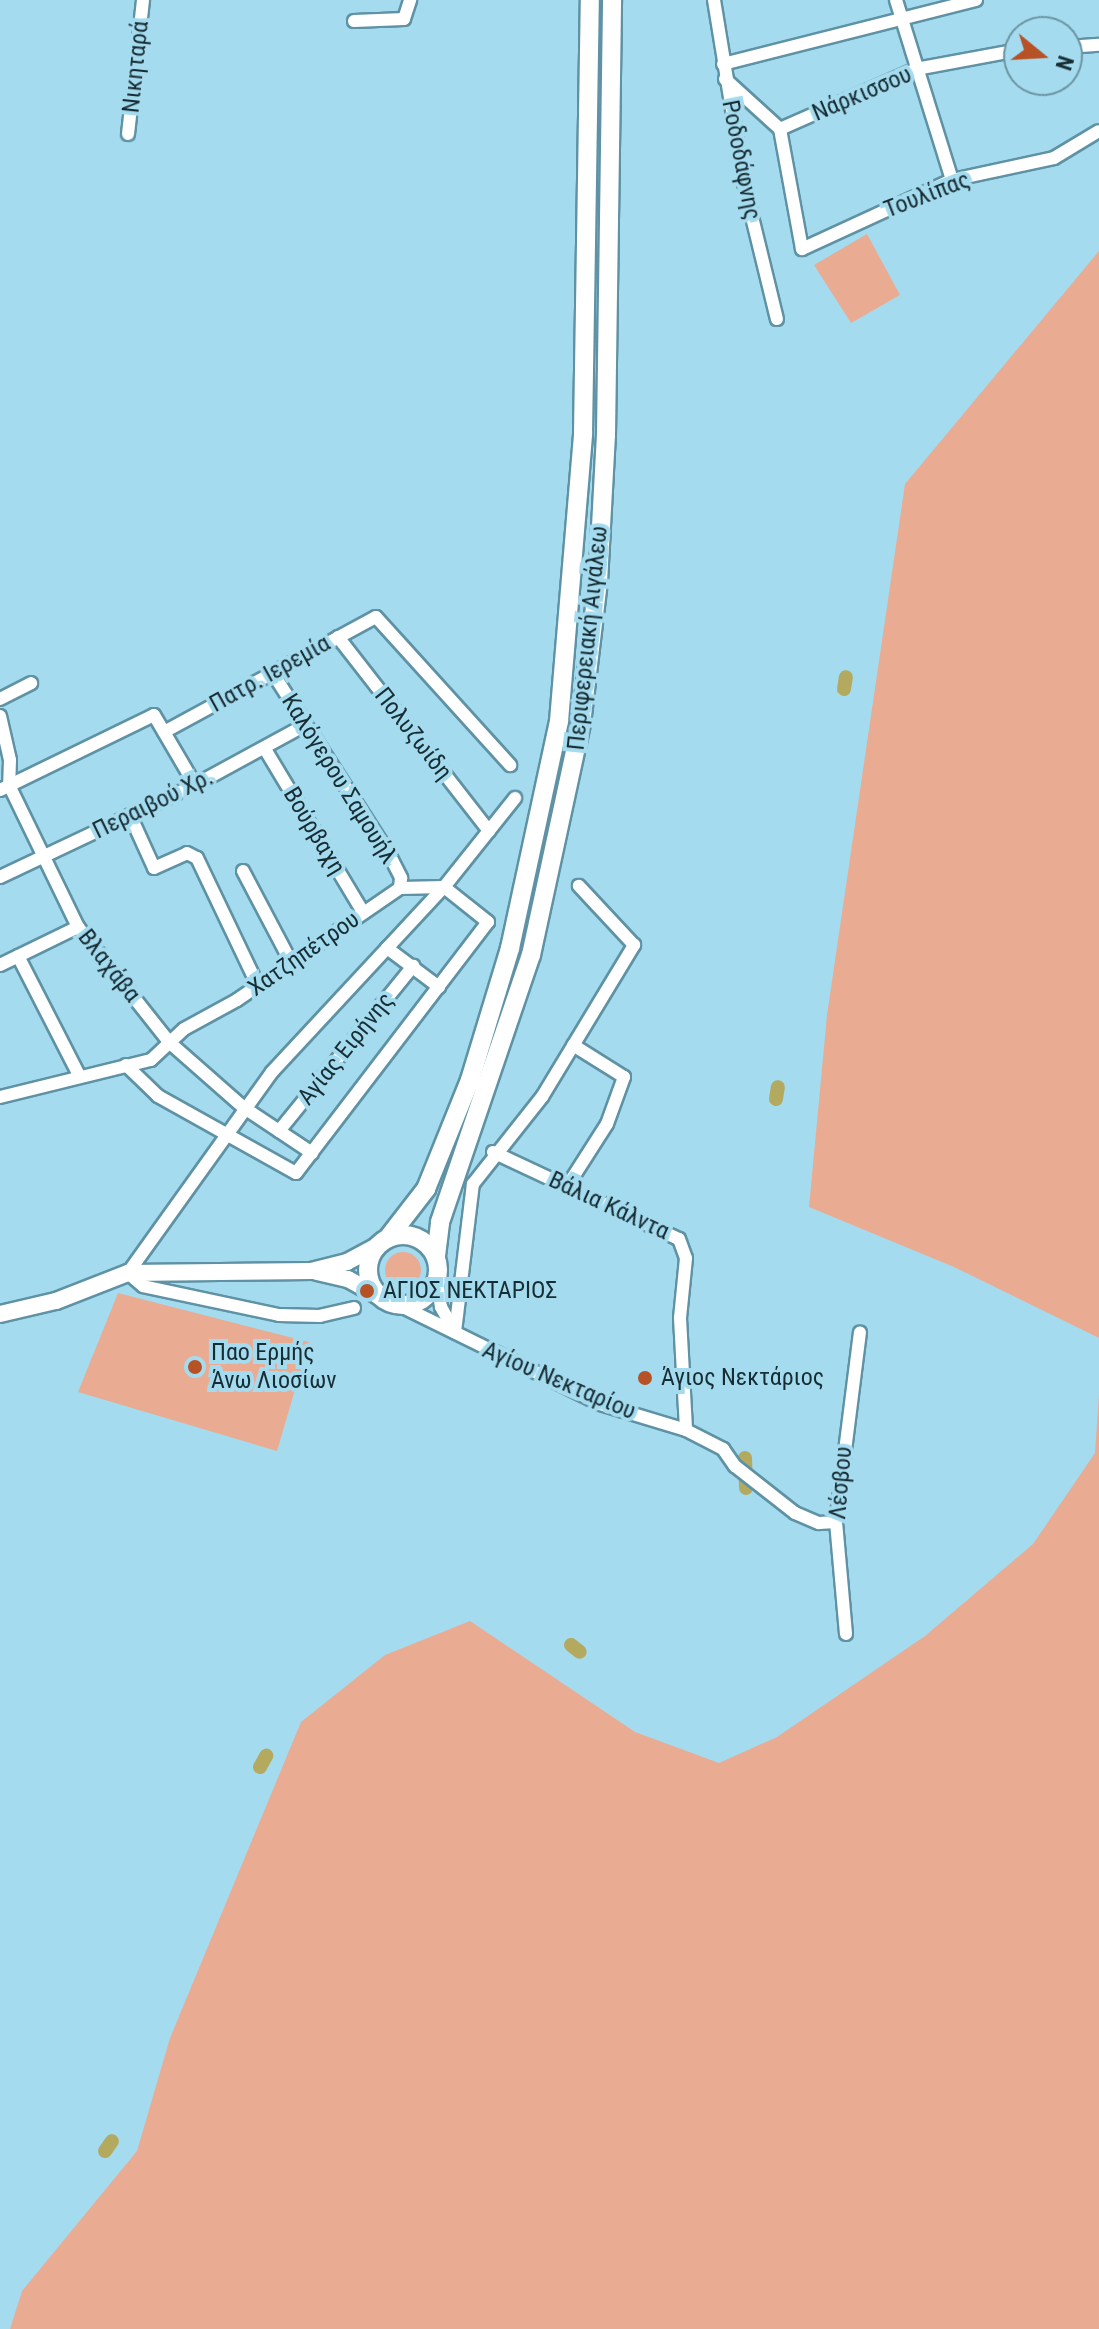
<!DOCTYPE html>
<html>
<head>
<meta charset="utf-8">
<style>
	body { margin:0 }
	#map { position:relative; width:1099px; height:2329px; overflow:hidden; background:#a5dbee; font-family:"Roboto Condensed",sans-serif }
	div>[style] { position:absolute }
	.green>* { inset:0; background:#eaab93 }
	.round { border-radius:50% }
	.canal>* { height:14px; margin:-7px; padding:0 7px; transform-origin:7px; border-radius:7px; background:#b3a95f }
	.roads { filter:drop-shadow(2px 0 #5e92a4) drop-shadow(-2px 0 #5e92a4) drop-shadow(0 2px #5e92a4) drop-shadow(0 -2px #5e92a4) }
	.minor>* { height:12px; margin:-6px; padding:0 6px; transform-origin:6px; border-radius:6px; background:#fff }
	.tertiary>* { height:16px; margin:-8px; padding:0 8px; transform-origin:8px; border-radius:8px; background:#fff }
	.secondary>* { height:18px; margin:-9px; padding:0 9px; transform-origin:9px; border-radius:9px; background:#fff }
	.secondary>.ring { margin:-9px; padding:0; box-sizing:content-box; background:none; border:18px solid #fff; border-radius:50% }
	.dots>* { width:22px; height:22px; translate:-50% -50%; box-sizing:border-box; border:4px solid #a5dbee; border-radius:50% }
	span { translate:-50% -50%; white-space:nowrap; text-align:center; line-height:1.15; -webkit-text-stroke:8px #a5dbee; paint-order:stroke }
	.street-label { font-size:24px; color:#172d34 }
	.poi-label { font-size:24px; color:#172d34 }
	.left { translate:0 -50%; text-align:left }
	.north { position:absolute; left:1003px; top:16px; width:80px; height:80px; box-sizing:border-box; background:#a5dbee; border:2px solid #6c95a4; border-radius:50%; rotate:108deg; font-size:22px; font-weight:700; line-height:32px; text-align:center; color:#172d34 }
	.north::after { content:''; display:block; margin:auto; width:28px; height:36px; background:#b75126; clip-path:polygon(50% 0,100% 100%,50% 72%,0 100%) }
</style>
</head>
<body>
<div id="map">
	<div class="green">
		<i style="clip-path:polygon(867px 234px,900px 295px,851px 323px,814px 265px)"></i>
		<i style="clip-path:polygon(1099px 251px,1099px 1338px,954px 1267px,809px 1207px,827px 1015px,905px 484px)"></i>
		<i class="round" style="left:385px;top:1252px;width:36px;height:36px"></i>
		<i style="clip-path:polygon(118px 1293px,309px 1342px,277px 1451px,78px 1392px)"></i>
		<i style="clip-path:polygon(1099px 1394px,1099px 2329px,10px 2329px,22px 2291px,137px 2151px,170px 2038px,301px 1722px,385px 1655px,470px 1621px,635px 1732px,719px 1763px,777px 1737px,925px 1636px,1033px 1544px,1095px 1453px)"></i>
	</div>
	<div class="canal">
		<i style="left:844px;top:689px;width:12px;rotate:-81deg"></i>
		<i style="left:776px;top:1099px;width:12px;rotate:-81deg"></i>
		<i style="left:745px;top:1458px;width:30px;rotate:88deg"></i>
		<i style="left:571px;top:1645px;width:11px;rotate:38deg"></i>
		<i style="left:260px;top:1767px;width:13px;rotate:-61deg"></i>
		<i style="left:105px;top:2151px;width:12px;rotate:-55deg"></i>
	</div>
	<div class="roads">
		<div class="minor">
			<i style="left:714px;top:0;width:186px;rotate:80.7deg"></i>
			<i style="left:744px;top:184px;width:139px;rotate:76.3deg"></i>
			<i style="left:896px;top:0;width:189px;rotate:72.7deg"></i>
			<i style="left:354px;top:21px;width:50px;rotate:-2.3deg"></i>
			<i style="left:404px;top:19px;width:20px;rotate:-72deg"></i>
			<i style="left:1067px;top:47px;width:32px;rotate:-4deg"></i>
			<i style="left:723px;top:64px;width:261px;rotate:-14.2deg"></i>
			<i style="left:725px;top:79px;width:74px;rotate:42.3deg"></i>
			<i style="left:780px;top:129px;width:122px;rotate:79.6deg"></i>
			<i style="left:802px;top:249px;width:165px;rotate:-24.7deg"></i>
			<i style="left:952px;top:180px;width:104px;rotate:-12.2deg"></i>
			<i style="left:1054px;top:158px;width:52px;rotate:-31deg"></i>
			<i style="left:780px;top:129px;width:149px;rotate:-23.8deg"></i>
			<i style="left:916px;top:69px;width:105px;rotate:-10.5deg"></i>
			<i style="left:128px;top:134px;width:135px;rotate:-83.6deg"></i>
			<i style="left:338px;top:637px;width:246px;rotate:52.1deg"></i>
			<i style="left:272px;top:672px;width:216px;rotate:57.3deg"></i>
			<i style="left:389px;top:854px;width:27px;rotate:63deg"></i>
			<i style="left:401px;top:878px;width:10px;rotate:96deg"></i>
			<i style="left:0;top:699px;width:35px;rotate:-27deg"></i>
			<i style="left:0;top:716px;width:45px;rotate:77.2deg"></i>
			<i style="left:10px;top:760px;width:25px;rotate:92deg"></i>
			<i style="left:9px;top:785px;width:158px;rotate:64.1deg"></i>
			<i style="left:78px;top:927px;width:147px;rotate:51.6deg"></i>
			<i style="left:169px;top:1042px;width:98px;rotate:41.3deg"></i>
			<i style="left:243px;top:1107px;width:83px;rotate:33.7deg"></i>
			<i style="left:164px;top:732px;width:241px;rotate:-28.5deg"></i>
			<i style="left:376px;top:617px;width:200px;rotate:47.8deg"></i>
			<i style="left:265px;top:749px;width:190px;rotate:59deg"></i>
			<i style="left:0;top:790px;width:171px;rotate:-26deg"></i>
			<i style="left:154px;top:715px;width:81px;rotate:59.6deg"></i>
			<i style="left:130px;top:815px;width:58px;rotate:65.6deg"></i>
			<i style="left:154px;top:868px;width:36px;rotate:-24deg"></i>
			<i style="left:187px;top:853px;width:11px;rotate:27deg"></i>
			<i style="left:197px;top:858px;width:142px;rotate:64.5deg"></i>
			<i style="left:243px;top:871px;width:103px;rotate:62.2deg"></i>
			<i style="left:0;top:877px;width:216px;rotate:-25.3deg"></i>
			<i style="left:195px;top:785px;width:123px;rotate:-28.6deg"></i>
			<i style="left:387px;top:948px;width:65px;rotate:36.9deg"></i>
			<i style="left:18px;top:956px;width:134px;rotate:62.9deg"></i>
			<i style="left:0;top:965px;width:87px;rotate:-26deg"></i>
			<i style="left:126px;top:1065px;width:45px;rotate:44.1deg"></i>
			<i style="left:158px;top:1096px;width:158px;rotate:29.2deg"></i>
			<i style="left:296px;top:1173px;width:316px;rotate:-52.6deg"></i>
			<i style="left:488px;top:922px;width:56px;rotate:-141.5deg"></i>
			<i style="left:0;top:1097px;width:155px;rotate:-13.8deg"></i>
			<i style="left:151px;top:1060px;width:45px;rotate:-43.2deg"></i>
			<i style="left:184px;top:1029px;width:60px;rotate:-28.7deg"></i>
			<i style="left:237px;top:1000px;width:198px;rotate:-34.5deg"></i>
			<i style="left:400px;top:888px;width:44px;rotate:-1.3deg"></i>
			<i style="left:279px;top:1131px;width:213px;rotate:-50.9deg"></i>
			<i style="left:493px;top:1152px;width:205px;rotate:25.1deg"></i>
			<i style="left:679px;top:1239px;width:20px;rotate:70deg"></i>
			<i style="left:686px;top:1258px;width:60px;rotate:95.7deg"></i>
			<i style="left:680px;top:1318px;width:112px;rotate:86.9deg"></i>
			<i style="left:568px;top:1185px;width:72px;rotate:-57.4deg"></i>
			<i style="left:607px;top:1124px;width:50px;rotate:-70.1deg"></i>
			<i style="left:624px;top:1077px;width:60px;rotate:-147.9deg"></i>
			<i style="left:437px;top:1279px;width:28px;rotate:82deg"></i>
			<i style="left:441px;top:1307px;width:29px;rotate:61deg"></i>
			<i style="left:399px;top:1305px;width:224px;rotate:26.2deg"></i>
			<i style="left:600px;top:1404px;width:90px;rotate:16.8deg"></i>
			<i style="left:686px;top:1430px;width:42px;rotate:27.2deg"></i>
			<i style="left:723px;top:1449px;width:21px;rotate:55deg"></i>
			<i style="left:735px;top:1466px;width:76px;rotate:38.1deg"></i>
			<i style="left:795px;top:1513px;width:26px;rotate:23deg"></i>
			<i style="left:819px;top:1523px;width:17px;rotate:-3deg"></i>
			<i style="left:354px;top:1308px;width:35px;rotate:167deg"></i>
			<i style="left:320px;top:1316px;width:41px;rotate:-178.6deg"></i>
			<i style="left:279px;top:1315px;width:139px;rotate:-168deg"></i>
			<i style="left:143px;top:1286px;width:20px;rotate:-139deg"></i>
			<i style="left:128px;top:1273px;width:247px;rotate:-54.4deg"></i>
			<i style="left:272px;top:1072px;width:253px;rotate:-47.1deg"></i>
			<i style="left:444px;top:887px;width:114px;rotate:-51.4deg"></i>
			<i style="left:455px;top:1332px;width:149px;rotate:-83.1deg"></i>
			<i style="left:473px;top:1184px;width:111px;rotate:-51.6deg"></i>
			<i style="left:542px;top:1097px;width:178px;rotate:-58.8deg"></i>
			<i style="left:634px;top:945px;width:81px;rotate:-133deg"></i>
			<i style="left:846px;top:1634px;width:112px;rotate:-95.1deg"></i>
			<i style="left:836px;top:1522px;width:191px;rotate:-82.8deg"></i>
		</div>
		<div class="tertiary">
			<i style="left:317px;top:1272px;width:32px;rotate:13deg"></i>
			<i style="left:348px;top:1279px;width:38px;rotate:29deg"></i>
			<i style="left:0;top:1314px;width:57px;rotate:-13.1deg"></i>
			<i style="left:56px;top:1301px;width:77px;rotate:-21.3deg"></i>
			<i style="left:128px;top:1273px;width:183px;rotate:-0.6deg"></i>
			<i style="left:311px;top:1271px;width:37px;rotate:-14deg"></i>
			<i style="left:347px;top:1262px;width:36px;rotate:-28deg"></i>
		</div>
		<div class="secondary">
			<i class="ring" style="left:368px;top:1235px;width:52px;height:52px"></i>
			<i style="left:388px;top:1238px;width:62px;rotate:-52.2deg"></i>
			<i style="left:426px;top:1189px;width:118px;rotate:-68deg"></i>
			<i style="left:470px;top:1080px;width:138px;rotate:-73.1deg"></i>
			<i style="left:510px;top:948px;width:232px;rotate:-77.8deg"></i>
			<i style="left:559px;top:721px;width:288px;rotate:-85.2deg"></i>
			<i style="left:583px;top:434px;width:434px;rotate:-89.1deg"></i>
			<i style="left:436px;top:1256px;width:34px;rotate:-83deg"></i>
			<i style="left:440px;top:1222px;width:282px;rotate:-71.2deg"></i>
			<i style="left:531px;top:955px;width:236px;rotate:-77.8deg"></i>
			<i style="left:581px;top:724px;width:143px;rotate:-83.2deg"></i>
			<i style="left:598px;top:582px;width:147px;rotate:-86.9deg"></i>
			<i style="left:606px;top:435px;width:435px;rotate:-89.2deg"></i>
		</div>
	</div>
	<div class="dots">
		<i style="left:367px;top:1291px;background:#b75126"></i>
		<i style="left:195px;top:1367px;background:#b75126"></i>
		<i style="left:645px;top:1378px;background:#b75126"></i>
	</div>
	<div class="street-label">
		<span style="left:136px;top:67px;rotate:-84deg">Νικηταρά</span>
		<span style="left:862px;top:94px;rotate:-23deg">Νάρκισσου</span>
		<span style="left:741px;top:160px;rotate:79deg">Ροδοδάφνης</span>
		<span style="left:927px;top:195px;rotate:-21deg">Τουλίπας</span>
		<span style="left:588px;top:638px;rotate:-84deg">Περιφερειακή Αιγάλεω</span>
		<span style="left:270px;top:674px;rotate:-29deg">Πατρ. Ιερεμία</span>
		<span style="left:413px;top:734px;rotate:52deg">Πολυζωίδη</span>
		<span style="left:339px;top:779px;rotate:58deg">Καλόγερου Σαμουήλ</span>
		<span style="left:153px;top:804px;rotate:-26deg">Περαιβού Χρ.</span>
		<span style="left:314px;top:831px;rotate:59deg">Βούρβαχη</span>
		<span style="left:304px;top:954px;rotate:-35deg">Χατζηπέτρου</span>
		<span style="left:109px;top:966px;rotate:52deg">Βλαχάβα</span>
		<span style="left:346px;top:1049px;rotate:-51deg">Αγίας Ειρήνης</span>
		<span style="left:609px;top:1206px;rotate:25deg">Βάλια Κάλντα</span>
		<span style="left:559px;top:1381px;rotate:23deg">Αγίου Νεκταρίου</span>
		<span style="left:841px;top:1483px;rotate:-85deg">Λέσβου</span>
	</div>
	<div class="poi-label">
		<span class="left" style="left:383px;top:1291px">ΑΓΙΟΣ ΝΕΚΤΑΡΙΟΣ</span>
		<span class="left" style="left:211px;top:1367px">Παο Ερμής<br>Άνω Λιοσίων</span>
		<span class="left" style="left:661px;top:1378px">Άγιος Νεκτάριος</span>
	</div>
	<div class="north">N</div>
</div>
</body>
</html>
